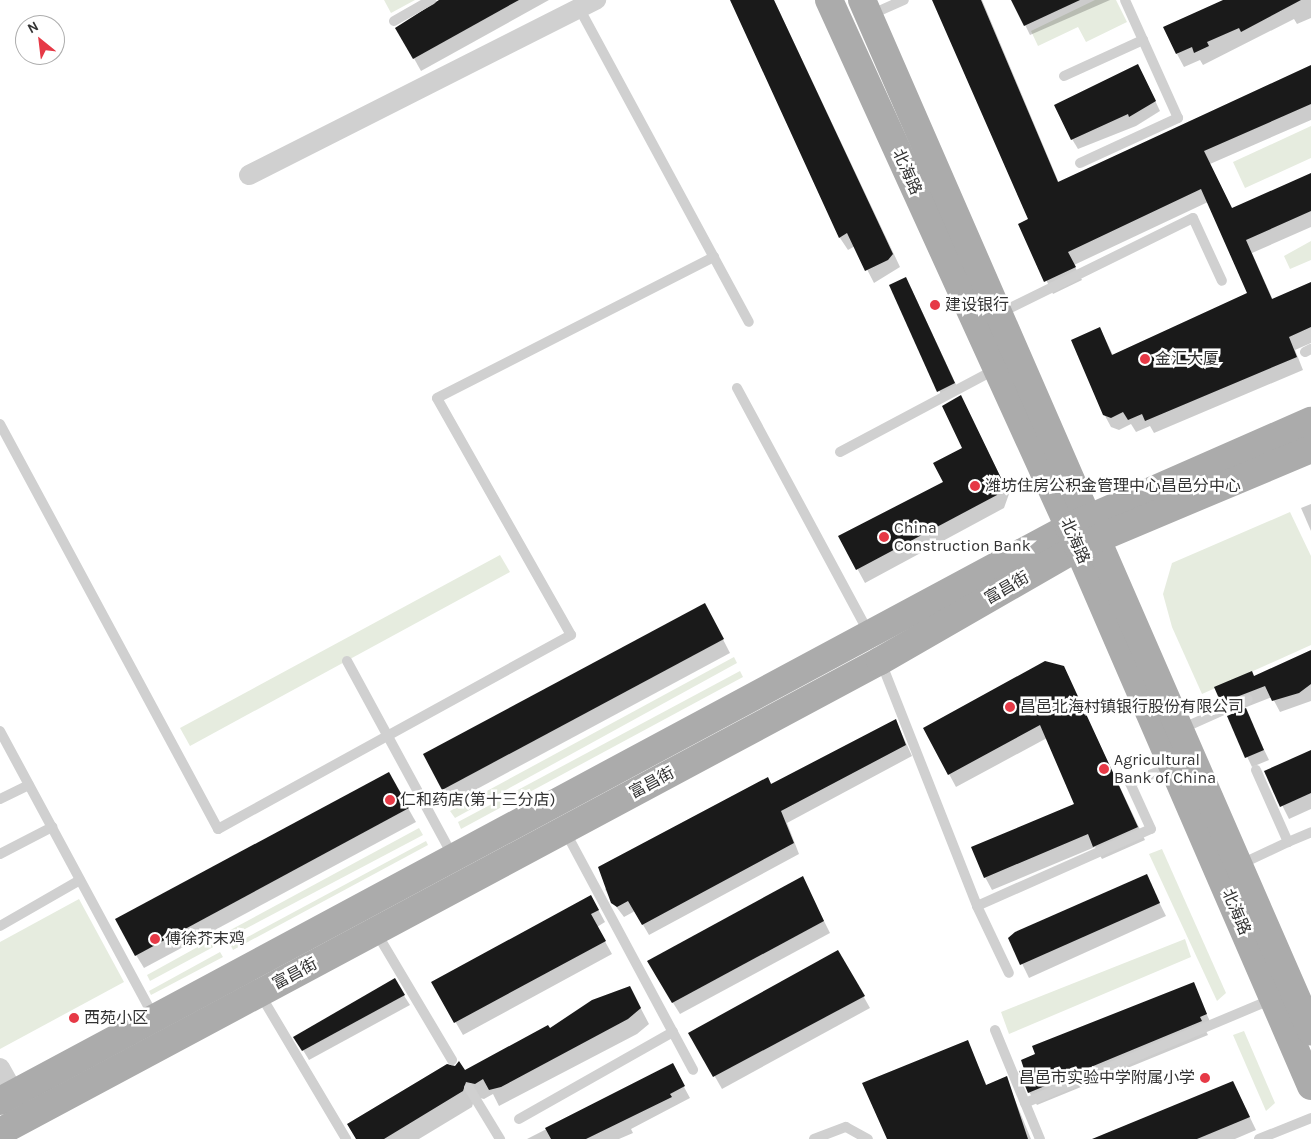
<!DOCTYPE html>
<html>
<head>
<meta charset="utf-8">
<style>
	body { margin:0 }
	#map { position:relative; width:1311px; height:1139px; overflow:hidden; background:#fff; font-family:Karla,"Noto Sans SC",sans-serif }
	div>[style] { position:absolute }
	.green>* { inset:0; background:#e6ecdf }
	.shadow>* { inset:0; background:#0003 }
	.building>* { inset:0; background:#1a1a1a }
	.service>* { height:10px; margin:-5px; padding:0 5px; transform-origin:5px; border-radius:5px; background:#d0d0d0 }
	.minor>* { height:20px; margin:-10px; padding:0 10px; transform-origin:10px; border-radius:10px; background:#d0d0d0 }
	.primary>* { height:28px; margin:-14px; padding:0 14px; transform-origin:14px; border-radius:14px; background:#ababab }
	.dots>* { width:14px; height:14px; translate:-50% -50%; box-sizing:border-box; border:2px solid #fff; border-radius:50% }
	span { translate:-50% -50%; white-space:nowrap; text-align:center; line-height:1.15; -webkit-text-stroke:5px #fff; paint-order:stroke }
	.street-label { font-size:16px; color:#333 }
	.poi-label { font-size:16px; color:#333 }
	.left { translate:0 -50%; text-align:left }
	.right { translate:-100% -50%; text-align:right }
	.north { position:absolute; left:15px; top:15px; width:50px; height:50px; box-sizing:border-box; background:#fff; border:1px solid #adadad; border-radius:50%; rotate:331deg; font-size:14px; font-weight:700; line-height:20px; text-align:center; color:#333 }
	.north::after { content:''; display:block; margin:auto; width:18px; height:22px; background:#e63946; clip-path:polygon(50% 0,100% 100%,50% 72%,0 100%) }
</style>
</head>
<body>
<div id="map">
	<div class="green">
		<i style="clip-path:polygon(384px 0,415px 0,391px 13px)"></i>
		<i style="clip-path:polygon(1095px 0,1116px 0,1127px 22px,1086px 42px,1078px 27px,1038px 46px,1031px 31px)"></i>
		<i style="clip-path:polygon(1311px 126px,1311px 158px,1245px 188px,1233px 162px)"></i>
		<i style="clip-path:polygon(1311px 241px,1311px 260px,1290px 269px,1284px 256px)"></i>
		<i style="clip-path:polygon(1290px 512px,1311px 556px,1311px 645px,1202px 694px,1172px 627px,1163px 594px,1172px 563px)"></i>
		<i style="clip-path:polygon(500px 555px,510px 572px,190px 746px,180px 728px)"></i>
		<i style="clip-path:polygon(734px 657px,737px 663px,455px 818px,450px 811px)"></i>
		<i style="clip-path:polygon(740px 671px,743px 677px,461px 829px,458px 822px)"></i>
		<i style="clip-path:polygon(419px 828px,423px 835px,226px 939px,223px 934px)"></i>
		<i style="clip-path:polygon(426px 841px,428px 845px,233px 950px,231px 946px)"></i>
		<i style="clip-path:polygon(1162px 849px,1226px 993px,1217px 1001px,1149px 854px)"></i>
		<i style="clip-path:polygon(79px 899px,124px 982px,0 1049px,0 942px)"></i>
		<i style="clip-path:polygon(214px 938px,217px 945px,150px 981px,147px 975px)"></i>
		<i style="clip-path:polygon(1185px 939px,1191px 957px,1009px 1034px,1001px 1012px)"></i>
		<i style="clip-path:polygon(220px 952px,223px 957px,151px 995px,149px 991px)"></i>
		<i style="clip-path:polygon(1244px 1031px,1275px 1103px,1266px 1111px,1233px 1035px)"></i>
	</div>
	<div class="shadow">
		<i style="clip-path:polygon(445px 0,549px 0,421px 71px,397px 28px)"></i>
		<i style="clip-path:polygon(731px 0,774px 0,900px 267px,874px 283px,855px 246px,848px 250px,840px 238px)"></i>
		<i style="clip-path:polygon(933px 0,982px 0,1059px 183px,1311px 67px,1311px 120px,1210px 164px,1232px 209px,1311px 174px,1311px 227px,1252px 253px,1273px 300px,1311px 284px,1311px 343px,1295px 350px,1303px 370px,1154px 433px,1150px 426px,1136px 432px,1131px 424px,1119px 430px,1111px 427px,1104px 414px,1100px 328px,1113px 355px,1248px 294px,1208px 202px,1074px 265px,1082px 280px,1053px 294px,1019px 224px,1030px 220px)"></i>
		<i style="clip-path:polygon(1013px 0,1110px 0,1030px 35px)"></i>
		<i style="clip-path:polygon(1227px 0,1311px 0,1311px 18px,1297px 24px,1294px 19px,1203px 65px,1200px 60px,1184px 67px,1177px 54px)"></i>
		<i style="clip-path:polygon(1143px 75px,1160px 111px,1136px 126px,1078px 149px,1072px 139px)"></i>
		<i style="clip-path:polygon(891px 286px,911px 288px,960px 393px,944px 401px)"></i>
		<i style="clip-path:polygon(961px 397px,1009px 494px,1004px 508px,865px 583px,840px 537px,944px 482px,963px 449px)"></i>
		<i style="clip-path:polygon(1311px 504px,1311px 531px,1301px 508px)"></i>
		<i style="clip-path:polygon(712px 618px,730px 653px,451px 803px,425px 755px)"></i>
		<i style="clip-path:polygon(1311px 652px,1311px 701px,1280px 712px,1272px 697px,1244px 708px,1269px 760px,1252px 767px,1228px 717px,1235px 711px,1229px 714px,1216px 688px,1254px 678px)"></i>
		<i style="clip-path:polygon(1063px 667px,1145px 840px,1102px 859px,1095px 847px,992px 890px,985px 877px,1076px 804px,1047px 738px,956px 787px,949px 774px)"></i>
		<i style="clip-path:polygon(896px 721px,912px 756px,787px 823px,799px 854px,649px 935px,635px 911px,624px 917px,611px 900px,605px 889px,768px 778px,772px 785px)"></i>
		<i style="clip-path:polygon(1311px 751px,1311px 809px,1289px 819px,1265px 771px)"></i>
		<i style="clip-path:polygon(388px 773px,416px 822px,144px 968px,136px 955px)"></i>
		<i style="clip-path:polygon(1146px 876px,1166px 916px,1029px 978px,1010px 939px)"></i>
		<i style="clip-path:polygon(802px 877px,830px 933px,680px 1014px,655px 974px)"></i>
		<i style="clip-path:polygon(591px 896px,605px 922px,597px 927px,612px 954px,463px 1035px,433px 983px)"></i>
		<i style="clip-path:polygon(838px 951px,870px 1008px,722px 1089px,690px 1033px)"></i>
		<i style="clip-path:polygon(394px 980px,410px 1005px,309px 1060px,295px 1037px)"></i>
		<i style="clip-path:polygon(1193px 984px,1213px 1028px,1206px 1031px,1208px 1035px,1037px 1105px,1029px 1092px)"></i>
		<i style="clip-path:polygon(638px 1003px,649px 1024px,637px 1034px,499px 1106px,493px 1094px,484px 1099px,475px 1097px,472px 1107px,419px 1139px,357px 1139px,464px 1072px,550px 1030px)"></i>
		<i style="clip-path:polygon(967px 1042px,987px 1086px,1006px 1078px,1031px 1139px,888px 1139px)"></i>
		<i style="clip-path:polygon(672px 1065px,690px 1098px,631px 1129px,633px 1133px,619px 1139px,527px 1139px)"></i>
		<i style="clip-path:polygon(1233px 1082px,1256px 1130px,1235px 1139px,1093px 1139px)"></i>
	</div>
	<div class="building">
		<i style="clip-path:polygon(439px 0,519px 0,413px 59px,395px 28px)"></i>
		<i style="clip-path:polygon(730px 0,774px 0,893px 254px,888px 260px,865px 271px,847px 233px,839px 238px)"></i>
		<i style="clip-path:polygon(932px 0,981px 0,1058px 182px,1311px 65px,1311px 104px,1204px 151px,1232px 208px,1311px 173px,1311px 211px,1246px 240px,1272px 299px,1311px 282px,1311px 327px,1289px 337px,1297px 357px,1145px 421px,1142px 414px,1128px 420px,1123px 412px,1111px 418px,1103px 415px,1071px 340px,1100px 327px,1112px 355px,1247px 293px,1201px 189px,1068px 252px,1076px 267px,1044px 282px,1018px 224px,1028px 219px)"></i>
		<i style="clip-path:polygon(1011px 0,1080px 0,1024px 26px)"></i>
		<i style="clip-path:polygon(1223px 0,1301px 0,1241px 32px,1239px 28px,1207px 42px,1209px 46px,1194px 53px,1192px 47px,1176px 54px,1163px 27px)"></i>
		<i style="clip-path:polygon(1138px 64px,1156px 101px,1129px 117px,1128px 114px,1071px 140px,1054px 105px)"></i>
		<i style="clip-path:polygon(906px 277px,955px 383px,937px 392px,889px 285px)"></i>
		<i style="clip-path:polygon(961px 395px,1002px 480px,997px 495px,856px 570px,838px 536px,943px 482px,933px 463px,962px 448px,942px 406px)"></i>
		<i style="clip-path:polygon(705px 603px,724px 639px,442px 790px,423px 754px)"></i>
		<i style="clip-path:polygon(1311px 650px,1311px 684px,1299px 693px,1272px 701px,1265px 686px,1221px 703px,1214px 687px,1252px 671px,1254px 676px)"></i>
		<i style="clip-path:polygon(1045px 661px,1064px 666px,1138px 827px,1093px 847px,1088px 834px,984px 878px,971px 847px,1074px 804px,1040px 725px,948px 775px,923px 728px)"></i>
		<i style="clip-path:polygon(1246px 708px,1264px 750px,1245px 758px,1227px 716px)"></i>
		<i style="clip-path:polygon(896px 719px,906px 745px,781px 811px,794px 843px,642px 925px,628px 901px,617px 907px,611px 903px,598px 867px,768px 777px,771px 784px)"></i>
		<i style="clip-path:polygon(1311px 750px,1311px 793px,1280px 807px,1264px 771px)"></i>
		<i style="clip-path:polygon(389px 772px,409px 808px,135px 956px,115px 919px)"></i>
		<i style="clip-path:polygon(1147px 874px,1160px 903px,1020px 965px,1008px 938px,1015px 932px)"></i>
		<i style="clip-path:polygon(803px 876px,824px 921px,672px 1003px,647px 961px)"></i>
		<i style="clip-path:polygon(591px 895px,599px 910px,591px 914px,606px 941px,454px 1023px,431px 982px)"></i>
		<i style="clip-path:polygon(838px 950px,865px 996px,713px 1077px,688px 1033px)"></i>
		<i style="clip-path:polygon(395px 978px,405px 995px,302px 1051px,293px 1037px)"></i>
		<i style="clip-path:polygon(1194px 982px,1207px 1014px,1200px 1017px,1202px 1021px,1028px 1093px,1019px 1071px,1024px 1069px,1021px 1060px,1035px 1054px,1032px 1046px)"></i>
		<i style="clip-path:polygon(630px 986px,641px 1008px,628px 1019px,501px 1087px,489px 1090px,483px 1079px,475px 1084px,466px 1082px,463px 1091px,384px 1139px,356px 1139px,347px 1124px,447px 1064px,455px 1066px,459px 1061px,465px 1070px,548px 1025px,550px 1028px,592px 1000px)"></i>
		<i style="clip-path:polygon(968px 1040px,986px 1085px,1007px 1076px,1028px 1139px,887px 1139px,862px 1083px)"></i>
		<i style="clip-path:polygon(673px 1063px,685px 1086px,670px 1094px,672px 1097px,586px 1139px,551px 1139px,545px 1128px)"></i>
		<i style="clip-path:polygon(1233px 1081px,1250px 1117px,1197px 1139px,1092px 1139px)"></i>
	</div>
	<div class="service">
		<i style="left:578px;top:6px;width:359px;rotate:61.6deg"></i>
		<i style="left:870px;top:15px;width:37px;rotate:-24deg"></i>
		<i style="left:394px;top:21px;width:43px;rotate:-29.6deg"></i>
		<i style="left:1064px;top:76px;width:87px;rotate:-24.5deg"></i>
		<i style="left:1080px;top:163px;width:108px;rotate:-24.7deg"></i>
		<i style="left:1178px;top:118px;width:129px;rotate:-114.2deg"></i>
		<i style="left:1000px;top:313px;width:215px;rotate:-26.2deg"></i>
		<i style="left:1193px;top:218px;width:69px;rotate:65.3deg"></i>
		<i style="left:1305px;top:352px;width:7px;rotate:-27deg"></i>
		<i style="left:737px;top:388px;width:278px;rotate:61.7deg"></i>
		<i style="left:0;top:424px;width:460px;rotate:61.7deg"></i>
		<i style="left:218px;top:829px;width:403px;rotate:-28.8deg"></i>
		<i style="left:571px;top:635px;width:272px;rotate:-119.5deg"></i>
		<i style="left:437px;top:398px;width:311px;rotate:-27deg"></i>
		<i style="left:840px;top:452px;width:177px;rotate:-28deg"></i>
		<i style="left:347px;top:661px;width:222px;rotate:61.5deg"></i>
		<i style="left:881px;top:662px;width:262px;rotate:68.5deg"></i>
		<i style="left:977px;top:906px;width:74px;rotate:64.5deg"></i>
		<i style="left:1181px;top:729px;width:73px;rotate:-24.1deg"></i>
		<i style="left:0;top:731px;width:325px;rotate:61.7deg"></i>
		<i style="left:1256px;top:770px;width:79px;rotate:66deg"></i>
		<i style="left:1288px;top:842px;width:25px;rotate:-23deg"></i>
		<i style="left:0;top:799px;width:32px;rotate:-26deg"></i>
		<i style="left:565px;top:831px;width:271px;rotate:61.8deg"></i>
		<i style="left:0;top:854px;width:59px;rotate:-27.4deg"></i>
		<i style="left:1239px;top:865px;width:54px;rotate:-25.1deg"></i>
		<i style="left:977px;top:906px;width:190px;rotate:-23.9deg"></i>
		<i style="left:1151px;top:829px;width:51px;rotate:-114.5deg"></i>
		<i style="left:1130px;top:783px;width:45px;rotate:-22deg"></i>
		<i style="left:0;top:926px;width:92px;rotate:-29.9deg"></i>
		<i style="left:376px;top:932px;width:149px;rotate:59.3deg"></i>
		<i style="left:260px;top:994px;width:169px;rotate:59.3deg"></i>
		<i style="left:995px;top:1030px;width:118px;rotate:67.6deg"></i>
		<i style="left:469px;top:1088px;width:60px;rotate:58.7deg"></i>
		<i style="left:1025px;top:1103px;width:269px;rotate:-22.8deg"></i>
		<i style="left:519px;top:1119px;width:177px;rotate:-29.5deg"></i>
		<i style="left:814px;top:1139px;width:34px;rotate:-21deg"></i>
		<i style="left:846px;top:1127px;width:25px;rotate:29deg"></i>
		<i style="left:1259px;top:1139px;width:56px;rotate:-22deg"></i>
	</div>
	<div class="minor">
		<i style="left:249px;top:175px;width:389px;rotate:-26.8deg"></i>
		<i style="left:0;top:1068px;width:29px;rotate:61deg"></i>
	</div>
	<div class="primary">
		<i style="left:829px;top:0;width:579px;rotate:65.52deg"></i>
		<i style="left:1069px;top:527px;width:609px;rotate:66.59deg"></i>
		<i style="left:862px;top:0;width:1125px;rotate:66.47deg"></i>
		<i style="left:0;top:1101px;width:1213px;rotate:-28.23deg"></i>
		<i style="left:1069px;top:527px;width:264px;rotate:-23.7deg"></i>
		<i style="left:0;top:1132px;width:998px;rotate:-28.16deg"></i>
		<i style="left:880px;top:661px;width:228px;rotate:-29.9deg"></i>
		<i style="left:1078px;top:547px;width:253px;rotate:-22.8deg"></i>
	</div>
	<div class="dots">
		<i style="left:935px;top:305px;background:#e63946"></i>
		<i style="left:1145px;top:359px;background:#e63946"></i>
		<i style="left:975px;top:486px;background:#e63946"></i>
		<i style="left:884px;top:537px;background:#e63946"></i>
		<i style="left:1010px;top:707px;background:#e63946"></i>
		<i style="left:1104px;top:769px;background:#e63946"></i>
		<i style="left:390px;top:800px;background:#e63946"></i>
		<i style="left:155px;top:939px;background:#e63946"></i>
		<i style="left:74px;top:1018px;background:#e63946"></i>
		<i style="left:1205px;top:1078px;background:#e63946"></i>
	</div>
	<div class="street-label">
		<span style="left:907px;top:172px;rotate:66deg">北海路</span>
		<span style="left:1075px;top:541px;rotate:66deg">北海路</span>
		<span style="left:1007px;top:588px;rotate:-30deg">富昌街</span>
		<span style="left:652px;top:783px;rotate:-28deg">富昌街</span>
		<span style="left:1236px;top:912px;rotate:67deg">北海路</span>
		<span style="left:295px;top:974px;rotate:-28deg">富昌街</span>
	</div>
	<div class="poi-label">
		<span class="left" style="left:945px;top:305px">建设银行</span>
		<span class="left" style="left:1155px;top:359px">金汇大厦</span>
		<span class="left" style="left:985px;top:486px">潍坊住房公积金管理中心昌邑分中心</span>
		<span class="left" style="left:894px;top:537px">China<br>Construction Bank</span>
		<span class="left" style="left:1020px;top:707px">昌邑北海村镇银行股份有限公司</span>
		<span class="left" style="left:1114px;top:769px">Agricultural<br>Bank of China</span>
		<span class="left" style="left:400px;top:800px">仁和药店(第十三分店)</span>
		<span class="left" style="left:165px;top:939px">傅徐芥末鸡</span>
		<span class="left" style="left:84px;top:1018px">西苑小区</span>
		<span class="right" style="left:1195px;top:1078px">昌邑市实验中学附属小学</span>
	</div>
	<div class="north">N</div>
</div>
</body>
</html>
